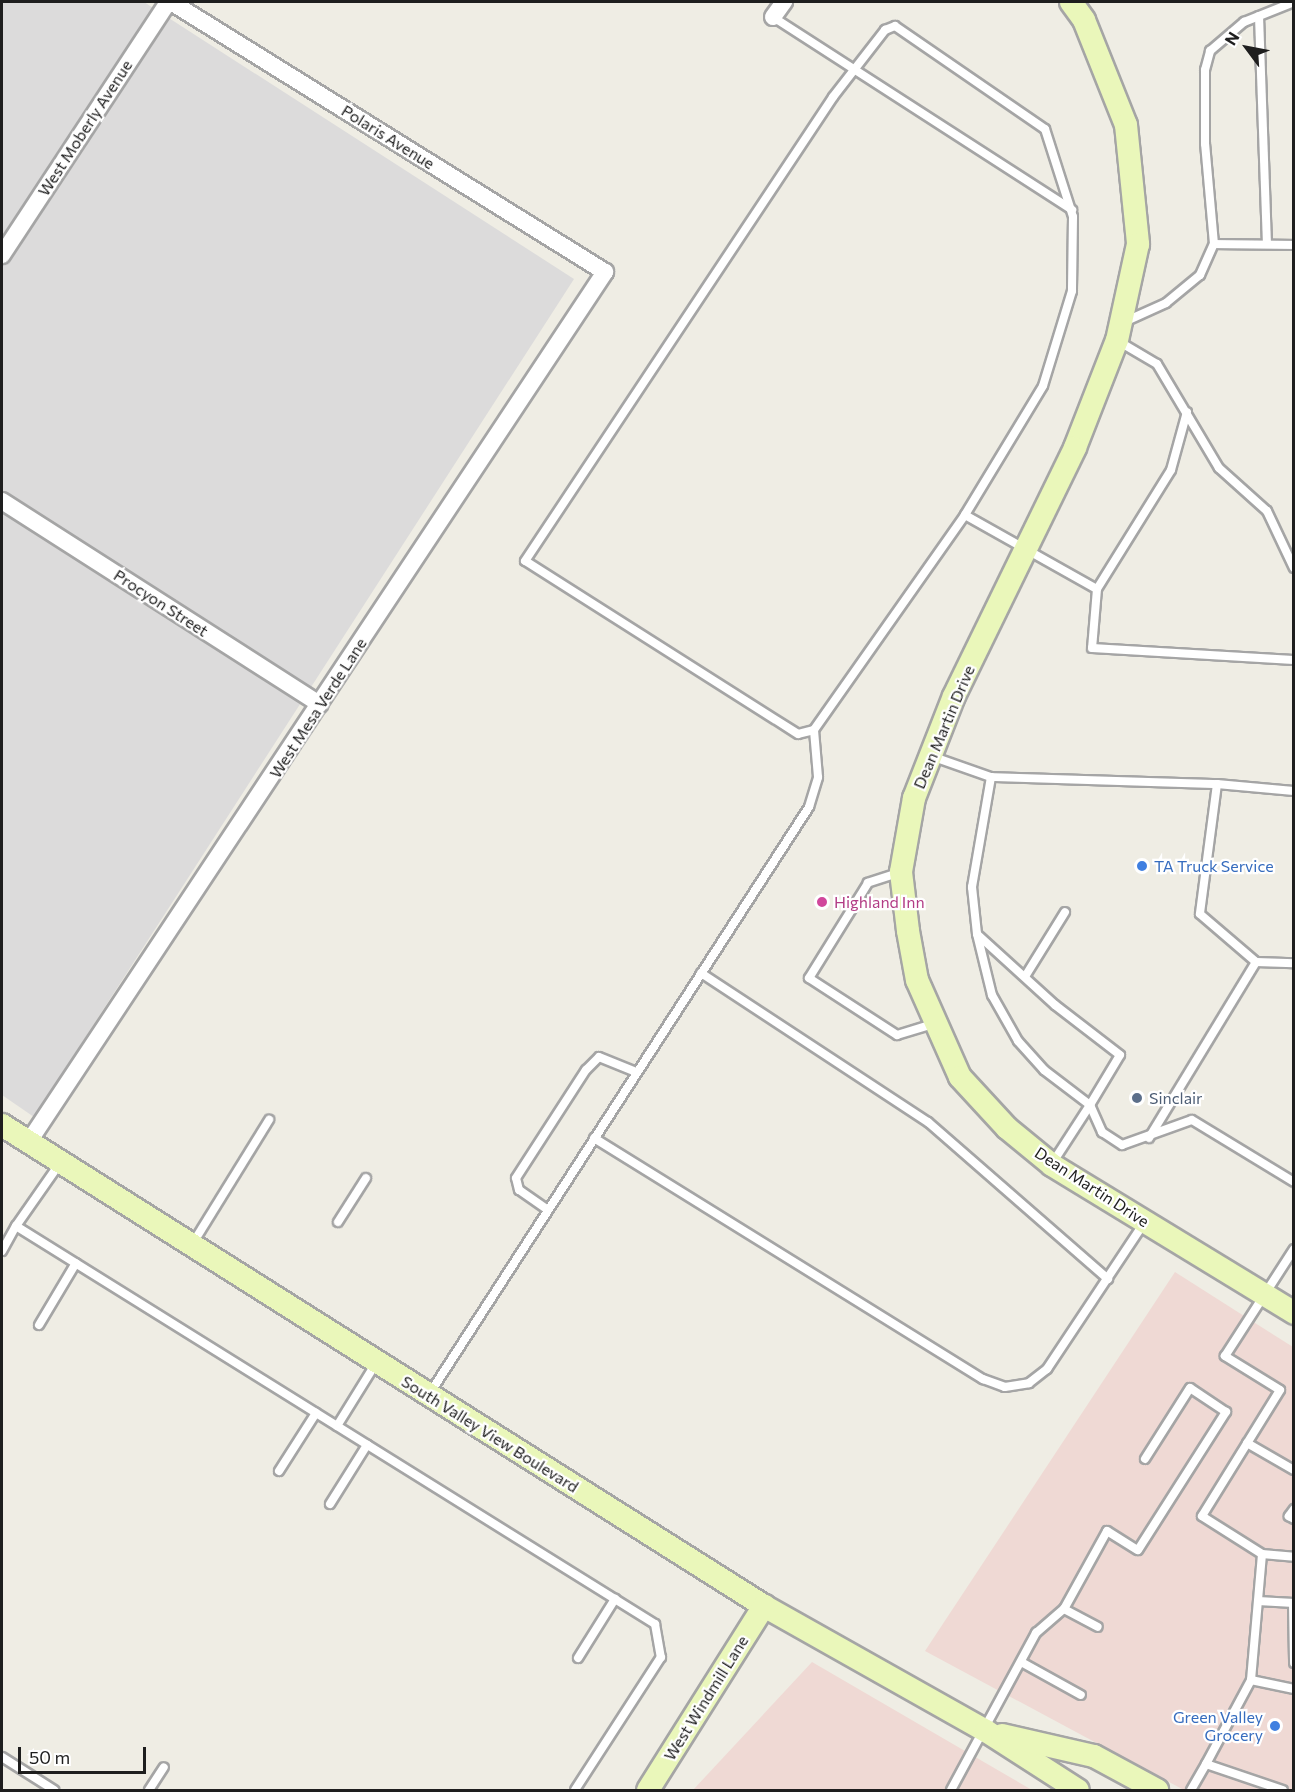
<!DOCTYPE html>
<html>
<head>
<meta charset="utf-8">
<style>
	body { margin:0 }
	#map { position:relative; width:1295px; height:1792px; overflow:hidden; background:#efede4; font-family:Commissioner,sans-serif }
	div>[style] { position:absolute }
	.residential>* { inset:0; background:#dcdbdb }
	.commercial>* { inset:0; background:#efd9d4 }
	.roads { filter:drop-shadow(2px 0 #a5a5a5) drop-shadow(-2px 0 #a5a5a5) drop-shadow(0 2px #a5a5a5) drop-shadow(0 -2px #a5a5a5) }
	.lane>* { height:8px; margin:-4px; padding:0 4px; transform-origin:4px; border-radius:4px; background:#fff }
	.street>* { height:16px; margin:-8px; padding:0 8px; transform-origin:8px; border-radius:8px; background:#fff }
	.secondary>* { height:22px; margin:-11px; padding:0 11px; transform-origin:11px; border-radius:11px; background:#eaf7ba }
	.dots>* { width:16px; height:16px; translate:-50% -50%; box-sizing:border-box; border:3px solid #fff; border-radius:50% }
	span { translate:-50% -50%; white-space:nowrap; text-align:center; line-height:1.15; -webkit-text-stroke:4.5px #fff; paint-order:stroke }
	.street-label { font-size:16px; color:#1e1e1e }
	.shop-label { font-size:16px; color:#366cbe }
	.left { translate:0 -50%; text-align:left }
	.right { translate:-100% -50%; text-align:right }
	.hotel-label { font-size:16px; color:#b23c85 }
	.service-label { font-size:16px; color:#4e5e75 }
	.frame { position:absolute; inset:0; border:3px solid #1e1e1e; pointer-events:none }
	.north { position:absolute; left:1217px; top:18px; width:60px; height:60px; -webkit-text-stroke:4px #fff; paint-order:stroke; rotate:302deg; font-size:16px; font-weight:700; line-height:24px; text-align:center; color:#1e1e1e }
	.north::after { content:''; display:block; margin:auto; width:21px; height:27px; background:#1e1e1e; clip-path:polygon(50% 0,100% 100%,50% 72%,0 100%) }
	.scale { position:absolute; left:18px; top:1747px; width:128px; height:27px; box-sizing:border-box; border:3px solid #1e1e1e; border-top:0; padding-left:8px; font-size:18px; line-height:21px; white-space:nowrap; color:#1e1e1e; -webkit-text-stroke:4px #fff; paint-order:stroke }
</style>
</head>
<body>
<div id="map">
	<div class="residential">
		<i style="clip-path:polygon(2px 2px,144px 2px,574px 279px,34px 1117px,2px 1095px)"></i>
	</div>
	<div class="commercial">
		<i style="clip-path:polygon(1175px 1272px,1293px 1347px,1293px 1790px,1184px 1790px,925px 1651px)"></i>
		<i style="clip-path:polygon(812px 1662px,1032px 1790px,693px 1790px)"></i>
	</div>
	<div class="roads">
		<div class="lane">
			<i style="left:1259px;top:16px;width:228px;rotate:88deg"></i>
			<i style="left:773px;top:17px;width:356px;rotate:32.8deg"></i>
			<i style="left:1214px;top:244px;width:80px;rotate:0.7deg"></i>
			<i style="left:1124px;top:322px;width:46px;rotate:-24.3deg"></i>
			<i style="left:1166px;top:303px;width:44px;rotate:-39.5deg"></i>
			<i style="left:1200px;top:275px;width:34px;rotate:-66deg"></i>
			<i style="left:1214px;top:244px;width:100px;rotate:-95.1deg"></i>
			<i style="left:1205px;top:144px;width:74px;rotate:-90deg"></i>
			<i style="left:1205px;top:70px;width:20px;rotate:-75deg"></i>
			<i style="left:1210px;top:51px;width:45px;rotate:-40.5deg"></i>
			<i style="left:1244px;top:22px;width:54px;rotate:-21.8deg"></i>
			<i style="left:1118px;top:341px;width:45px;rotate:30.5deg"></i>
			<i style="left:1157px;top:364px;width:121px;rotate:59.2deg"></i>
			<i style="left:1219px;top:468px;width:64px;rotate:41.9deg"></i>
			<i style="left:1267px;top:511px;width:63px;rotate:64.7deg"></i>
			<i style="left:965px;top:515px;width:263px;rotate:125.1deg"></i>
			<i style="left:814px;top:730px;width:16px;rotate:166deg"></i>
			<i style="left:798px;top:734px;width:323px;rotate:-147.6deg"></i>
			<i style="left:525px;top:561px;width:557px;rotate:-56.42deg"></i>
			<i style="left:833px;top:97px;width:85px;rotate:-52.2deg"></i>
			<i style="left:885px;top:30px;width:11px;rotate:-22deg"></i>
			<i style="left:895px;top:26px;width:182px;rotate:34.5deg"></i>
			<i style="left:1045px;top:129px;width:92px;rotate:72.3deg"></i>
			<i style="left:1073px;top:217px;width:74px;rotate:90.8deg"></i>
			<i style="left:1072px;top:291px;width:99px;rotate:107deg"></i>
			<i style="left:1043px;top:386px;width:151px;rotate:121.2deg"></i>
			<i style="left:965px;top:515px;width:151px;rotate:29.3deg"></i>
			<i style="left:1097px;top:589px;width:140px;rotate:-58.1deg"></i>
			<i style="left:1171px;top:470px;width:60px;rotate:-74.6deg"></i>
			<i style="left:1097px;top:589px;width:59px;rotate:94.8deg"></i>
			<i style="left:1092px;top:648px;width:202px;rotate:3.4deg"></i>
			<i style="left:931px;top:756px;width:64px;rotate:19.3deg"></i>
			<i style="left:991px;top:777px;width:112px;rotate:99.8deg"></i>
			<i style="left:972px;top:887px;width:47px;rotate:83.9deg"></i>
			<i style="left:977px;top:934px;width:63px;rotate:76.2deg"></i>
			<i style="left:992px;top:995px;width:53px;rotate:60.5deg"></i>
			<i style="left:1018px;top:1041px;width:39px;rotate:48deg"></i>
			<i style="left:1044px;top:1070px;width:58px;rotate:37.3deg"></i>
			<i style="left:1090px;top:1105px;width:58px;rotate:-59deg"></i>
			<i style="left:1120px;top:1055px;width:82px;rotate:-142.4deg"></i>
			<i style="left:1055px;top:1005px;width:105px;rotate:-137.7deg"></i>
			<i style="left:991px;top:777px;width:226px;rotate:1.8deg"></i>
			<i style="left:1217px;top:784px;width:131px;rotate:97.5deg"></i>
			<i style="left:1200px;top:914px;width:74px;rotate:40.6deg"></i>
			<i style="left:1256px;top:962px;width:38px;rotate:2deg"></i>
			<i style="left:1217px;top:784px;width:77px;rotate:5.2deg"></i>
			<i style="left:901px;top:872px;width:35px;rotate:162deg"></i>
			<i style="left:868px;top:883px;width:112px;rotate:121.8deg"></i>
			<i style="left:809px;top:978px;width:105px;rotate:32.9deg"></i>
			<i style="left:897px;top:1035px;width:39px;rotate:-17deg"></i>
			<i style="left:701px;top:973px;width:272px;rotate:33.3deg"></i>
			<i style="left:928px;top:1122px;width:239px;rotate:41.1deg"></i>
			<i style="left:1026px;top:975px;width:74px;rotate:-58.2deg"></i>
			<i style="left:1090px;top:1105px;width:30px;rotate:66deg"></i>
			<i style="left:1102px;top:1132px;width:24px;rotate:33deg"></i>
			<i style="left:1122px;top:1145px;width:74px;rotate:-19.7deg"></i>
			<i style="left:1192px;top:1120px;width:119px;rotate:31.3deg"></i>
			<i style="left:594px;top:1138px;width:458px;rotate:31.8deg"></i>
			<i style="left:983px;top:1379px;width:23px;rotate:20deg"></i>
			<i style="left:1005px;top:1387px;width:24px;rotate:-9deg"></i>
			<i style="left:1029px;top:1383px;width:23px;rotate:-38deg"></i>
			<i style="left:1047px;top:1369px;width:175px;rotate:-56.4deg"></i>
			<i style="left:1149px;top:1138px;width:206px;rotate:-58.7deg"></i>
			<i style="left:1053px;top:1162px;width:68px;rotate:-57deg"></i>
			<i style="left:548px;top:1210px;width:35px;rotate:-145deg"></i>
			<i style="left:519px;top:1190px;width:12px;rotate:-104deg"></i>
			<i style="left:516px;top:1178px;width:129px;rotate:-57.1deg"></i>
			<i style="left:586px;top:1070px;width:18px;rotate:-45deg"></i>
			<i style="left:599px;top:1057px;width:40px;rotate:22deg"></i>
			<i style="left:338px;top:1222px;width:52px;rotate:-57.5deg"></i>
			<i style="left:16px;top:1226px;width:77px;rotate:-55.1deg"></i>
			<i style="left:193px;top:1243px;width:145px;rotate:-58.3deg"></i>
			<i style="left:2px;top:1251px;width:29px;rotate:-61deg"></i>
			<i style="left:16px;top:1226px;width:753px;rotate:31.92deg"></i>
			<i style="left:655px;top:1624px;width:34px;rotate:80deg"></i>
			<i style="left:661px;top:1657px;width:158px;rotate:122.9deg"></i>
			<i style="left:39px;top:1325px;width:72px;rotate:-59.2deg"></i>
			<i style="left:430px;top:1393px;width:698px;rotate:-57.11deg"></i>
			<i style="left:809px;top:807px;width:31px;rotate:-73deg"></i>
			<i style="left:818px;top:777px;width:47px;rotate:-94.9deg"></i>
			<i style="left:337px;top:1426px;width:74px;rotate:-58.2deg"></i>
			<i style="left:1247px;top:1443px;width:54px;rotate:29.9deg"></i>
			<i style="left:279px;top:1471px;width:69px;rotate:-57.5deg"></i>
			<i style="left:330px;top:1504px;width:70px;rotate:-57.9deg"></i>
			<i style="left:1294px;top:1509px;width:9px;rotate:126deg"></i>
			<i style="left:1289px;top:1516px;width:6px;rotate:31deg"></i>
			<i style="left:1262px;top:1554px;width:32px;rotate:5deg"></i>
			<i style="left:1258px;top:1601px;width:36px;rotate:3deg"></i>
			<i style="left:1293px;top:1603px;width:60px;rotate:89deg"></i>
			<i style="left:1064px;top:1609px;width:38px;rotate:28deg"></i>
			<i style="left:578px;top:1658px;width:70px;rotate:-57.9deg"></i>
			<i style="left:1023px;top:1663px;width:66px;rotate:28.9deg"></i>
			<i style="left:1251px;top:1680px;width:44px;rotate:11.8deg"></i>
			<i style="left:2px;top:1757px;width:62px;rotate:32.4deg"></i>
			<i style="left:1206px;top:1764px;width:95px;rotate:-61.8deg"></i>
			<i style="left:1251px;top:1680px;width:126px;rotate:-85deg"></i>
			<i style="left:1262px;top:1554px;width:71px;rotate:-147.7deg"></i>
			<i style="left:1202px;top:1516px;width:148px;rotate:-58.2deg"></i>
			<i style="left:1280px;top:1390px;width:65px;rotate:-148.3deg"></i>
			<i style="left:1225px;top:1356px;width:127px;rotate:-57.2deg"></i>
			<i style="left:149px;top:1790px;width:27px;rotate:-57deg"></i>
			<i style="left:951px;top:1790px;width:179px;rotate:-61.6deg"></i>
			<i style="left:1036px;top:1633px;width:37px;rotate:-41deg"></i>
			<i style="left:1064px;top:1609px;width:89px;rotate:-61.1deg"></i>
			<i style="left:1107px;top:1531px;width:36px;rotate:32deg"></i>
			<i style="left:1138px;top:1550px;width:164px;rotate:-57.5deg"></i>
			<i style="left:1226px;top:1412px;width:43px;rotate:-146.3deg"></i>
			<i style="left:1190px;top:1388px;width:84px;rotate:122.4deg"></i>
			<i style="left:1191px;top:1790px;width:30px;rotate:-60deg"></i>
			<i style="left:1206px;top:1764px;width:81px;rotate:18.7deg"></i>
		</div>
		<div class="street">
			<i style="left:773px;top:17px;width:19px;rotate:-54deg"></i>
			<i style="left:2px;top:255px;width:303px;rotate:-56.7deg"></i>
			<i style="left:2px;top:501px;width:377px;rotate:32.6deg"></i>
			<i style="left:28px;top:1143px;width:1045px;rotate:-56.48deg"></i>
			<i style="left:605px;top:272px;width:511px;rotate:-148.11deg"></i>
		</div>
		<div class="secondary">
			<i style="left:1071px;top:2px;width:22px;rotate:54deg"></i>
			<i style="left:1084px;top:20px;width:113px;rotate:68.2deg"></i>
			<i style="left:1126px;top:125px;width:120px;rotate:84.2deg"></i>
			<i style="left:1138px;top:244px;width:98px;rotate:102.3deg"></i>
			<i style="left:1117px;top:340px;width:116px;rotate:111.3deg"></i>
			<i style="left:1075px;top:448px;width:276px;rotate:116deg"></i>
			<i style="left:954px;top:696px;width:110px;rotate:111.4deg"></i>
			<i style="left:914px;top:798px;width:75px;rotate:100deg"></i>
			<i style="left:901px;top:872px;width:59px;rotate:83.2deg"></i>
			<i style="left:908px;top:931px;width:50px;rotate:79.6deg"></i>
			<i style="left:917px;top:980px;width:106px;rotate:66.1deg"></i>
			<i style="left:960px;top:1077px;width:69px;rotate:47.3deg"></i>
			<i style="left:1007px;top:1128px;width:58px;rotate:39.4deg"></i>
			<i style="left:1052px;top:1165px;width:284px;rotate:31.4deg"></i>
			<i style="left:2px;top:1125px;width:901px;rotate:32.26deg"></i>
			<i style="left:764px;top:1606px;width:255px;rotate:29.4deg"></i>
			<i style="left:986px;top:1731px;width:109px;rotate:32.7deg"></i>
			<i style="left:1002px;top:1735px;width:94px;rotate:12.9deg"></i>
			<i style="left:1094px;top:1756px;width:72px;rotate:28.4deg"></i>
			<i style="left:648px;top:1790px;width:218px;rotate:-57.8deg"></i>
		</div>
	</div>
	<div class="dots">
		<i style="left:1142px;top:866px;background:#3f7fe0"></i>
		<i style="left:822px;top:902px;background:#d1479c"></i>
		<i style="left:1137px;top:1098px;background:#5c6f8a"></i>
		<i style="left:1275px;top:1726px;background:#3f7fe0"></i>
	</div>
	<div class="street-label">
		<span style="left:85px;top:128px;rotate:-57deg">West Moberly Avenue</span>
		<span style="left:388px;top:137px;rotate:32deg">Polaris Avenue</span>
		<span style="left:161px;top:603px;rotate:33deg">Procyon Street</span>
		<span style="left:318px;top:708px;rotate:-57deg">West Mesa Verde Lane</span>
		<span style="left:944px;top:727px;rotate:-67deg">Dean Martin Drive</span>
		<span style="left:1092px;top:1187px;rotate:33deg">Dean Martin Drive</span>
		<span style="left:490px;top:1434px;rotate:32deg">South Valley View Boulevard</span>
		<span style="left:706px;top:1698px;rotate:-58deg">West Windmill Lane</span>
	</div>
	<div class="shop-label">
		<span class="left" style="left:1154px;top:866px">TA Truck Service</span>
		<span class="right" style="left:1263px;top:1726px">Green Valley<br>Grocery</span>
	</div>
	<div class="hotel-label">
		<span class="left" style="left:834px;top:902px">Highland Inn</span>
	</div>
	<div class="service-label">
		<span class="left" style="left:1149px;top:1098px">Sinclair</span>
	</div>
	<div class="frame"></div>
	<div class="north">N</div>
	<div class="scale">50 m</div>
</div>
</body>
</html>
